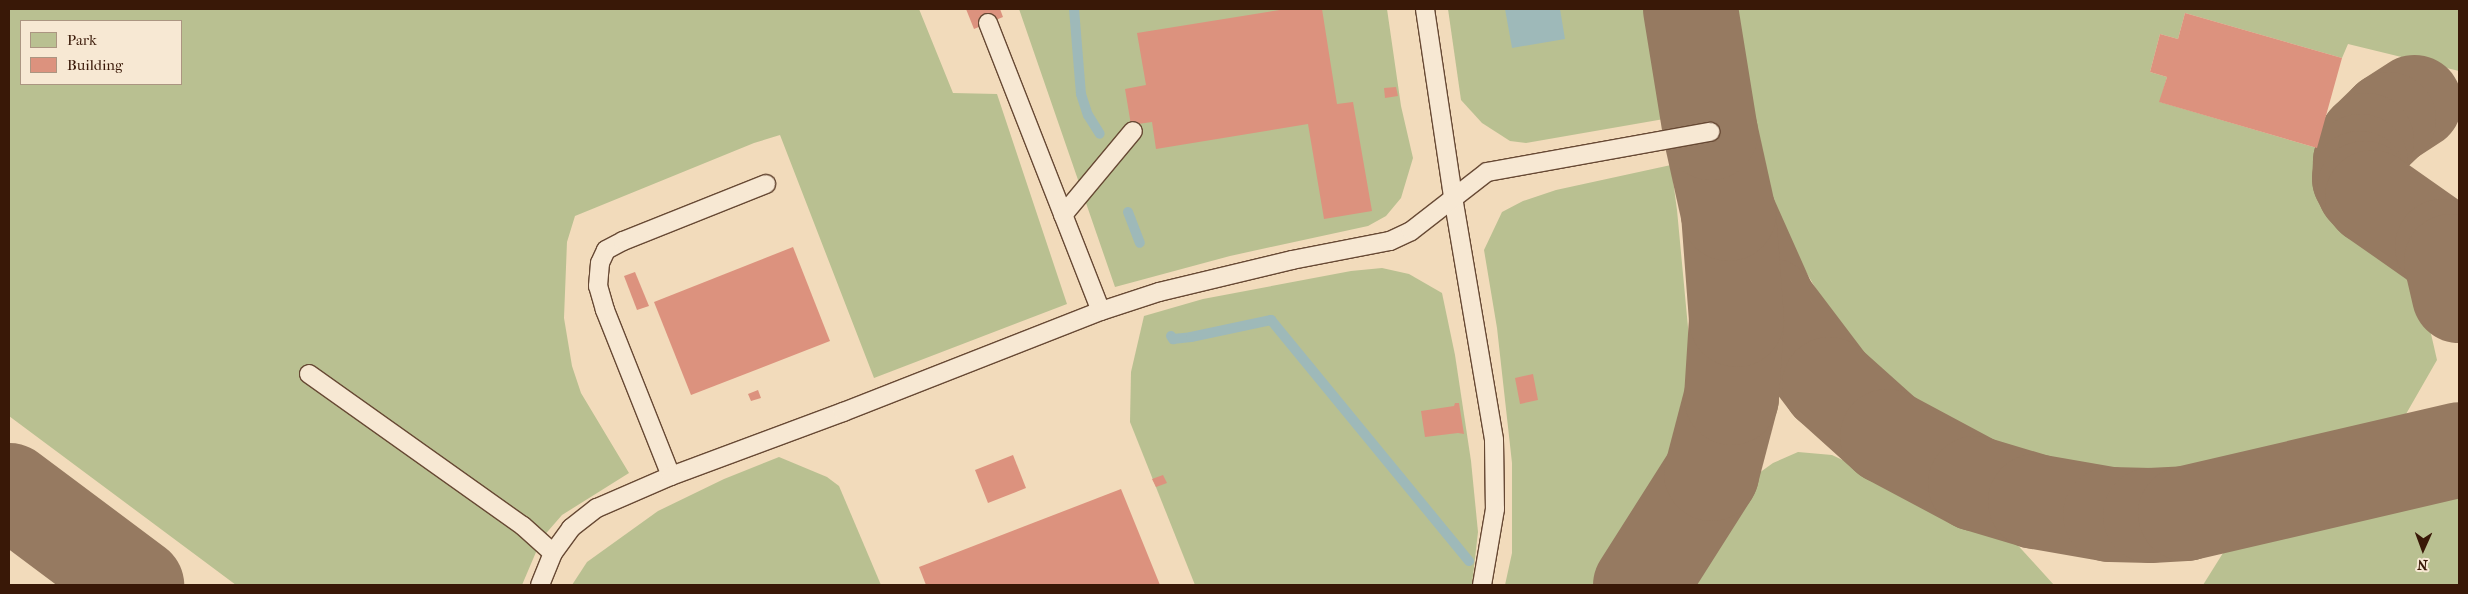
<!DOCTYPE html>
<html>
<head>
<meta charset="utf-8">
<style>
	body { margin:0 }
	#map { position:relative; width:2468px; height:594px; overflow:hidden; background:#f2dbbb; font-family:"IM FELL French Canon",serif }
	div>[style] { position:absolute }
	.green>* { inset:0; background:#b9c091 }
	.water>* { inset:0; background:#9eb9b9 }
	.stream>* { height:10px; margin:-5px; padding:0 5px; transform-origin:5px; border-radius:5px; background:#9eb9b9 }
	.taxiway>* { height:95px; margin:-47.5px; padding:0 47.5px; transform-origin:47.5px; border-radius:47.5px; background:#967a61 }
	.building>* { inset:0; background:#dc927e }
	.roads { filter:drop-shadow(1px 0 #674934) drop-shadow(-1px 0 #674934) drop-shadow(0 1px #674934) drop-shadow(0 -1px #674934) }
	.lane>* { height:18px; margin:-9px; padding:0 9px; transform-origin:9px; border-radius:9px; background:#f7e8d3 }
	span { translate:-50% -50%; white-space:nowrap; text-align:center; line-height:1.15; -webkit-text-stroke:4px #f7e8d3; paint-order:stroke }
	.frame { position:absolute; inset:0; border:10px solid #391807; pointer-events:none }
	.legend { position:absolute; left:20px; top:20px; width:162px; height:65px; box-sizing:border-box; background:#f7e8d3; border:1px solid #ab9581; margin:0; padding:6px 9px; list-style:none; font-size:15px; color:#391807 }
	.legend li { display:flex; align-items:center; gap:10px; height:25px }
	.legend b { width:25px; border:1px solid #ab9581 }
	.north { position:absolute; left:2398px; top:524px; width:50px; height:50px; -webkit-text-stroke:4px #f7e8d3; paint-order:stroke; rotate:182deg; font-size:14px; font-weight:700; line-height:20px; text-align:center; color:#391807 }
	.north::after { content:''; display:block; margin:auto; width:18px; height:22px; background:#391807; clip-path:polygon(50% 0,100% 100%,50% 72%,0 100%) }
</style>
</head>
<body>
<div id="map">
	<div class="green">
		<i style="clip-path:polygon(evenodd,9px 9px,919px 9px,953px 93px,997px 94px,1067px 304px,874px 378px,780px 135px,754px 143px,575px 216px,567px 242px,564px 318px,572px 366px,581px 393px,629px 473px,562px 515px,542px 538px,522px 585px,236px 585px,9px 416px,9px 9px,21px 21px,181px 21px,181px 84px,21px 84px,21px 21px)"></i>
		<i style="clip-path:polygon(1019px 9px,1387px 9px,1401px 106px,1413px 158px,1401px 198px,1386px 216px,1368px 226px,1230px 256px,1115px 287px)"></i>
		<i style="clip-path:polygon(1448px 9px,1648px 9px,1664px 119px,1526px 143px,1510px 141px,1482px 123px,1461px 100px)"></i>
		<i style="clip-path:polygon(1736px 9px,2459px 9px,2459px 71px,2348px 44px,2342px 58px,2185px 13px,2178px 39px,2160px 34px,2150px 72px,2167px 77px,2160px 102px,2317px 148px,2341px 215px,2415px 264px,2437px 360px,2402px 421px,2271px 452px,2176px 469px,2117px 468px,2054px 460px,1985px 441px,1942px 418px,1901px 388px,1860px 350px,1822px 299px,1793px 250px,1773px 198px,1758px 141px)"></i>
		<i style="clip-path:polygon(1671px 165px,1677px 210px,1689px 338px,1687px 396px,1676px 442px,1657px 488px,1597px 585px,1505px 585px,1512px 553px,1512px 463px,1497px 328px,1484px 250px,1502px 212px,1523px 201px,1556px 190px)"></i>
		<i style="clip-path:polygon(1382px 268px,1409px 274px,1442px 293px,1455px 355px,1471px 461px,1478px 532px,1472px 585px,1195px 585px,1130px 422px,1131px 372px,1144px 316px,1203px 299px,1351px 271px)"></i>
		<i style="clip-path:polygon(1798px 452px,1832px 455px,1885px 480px,1945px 516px,1985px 535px,2013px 540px,2054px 585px,1683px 585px,1711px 542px,1741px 486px,1773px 463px)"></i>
		<i style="clip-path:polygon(779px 457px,827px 477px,839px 486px,881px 585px,572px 585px,587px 562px,658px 511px,724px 479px)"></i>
		<i style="clip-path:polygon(2459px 493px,2459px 585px,2203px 585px,2228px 545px)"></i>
	</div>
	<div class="water">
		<i style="clip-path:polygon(1505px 9px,1560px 9px,1565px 39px,1512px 48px)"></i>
	</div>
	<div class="stream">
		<i style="left:1074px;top:9px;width:85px;rotate:85.3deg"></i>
		<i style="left:1081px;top:94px;width:22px;rotate:72deg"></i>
		<i style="left:1088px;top:115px;width:22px;rotate:58deg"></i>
		<i style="left:1128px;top:212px;width:33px;rotate:69deg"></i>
		<i style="left:1171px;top:336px;width:4px;rotate:56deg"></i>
		<i style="left:1173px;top:339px;width:18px;rotate:-6deg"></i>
		<i style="left:1191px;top:337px;width:82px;rotate:-12deg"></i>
		<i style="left:1271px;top:320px;width:312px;rotate:50.6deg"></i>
	</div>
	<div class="taxiway">
		<i style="left:2414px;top:102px;width:31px;rotate:147deg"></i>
		<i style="left:2388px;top:119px;width:30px;rotate:136deg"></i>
		<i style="left:2366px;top:140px;width:22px;rotate:106deg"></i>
		<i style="left:2360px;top:161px;width:17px;rotate:93deg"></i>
		<i style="left:2359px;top:178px;width:11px;rotate:63deg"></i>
		<i style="left:2364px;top:188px;width:12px;rotate:48deg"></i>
		<i style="left:2372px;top:197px;width:85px;rotate:35deg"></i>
		<i style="left:2442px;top:246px;width:17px;rotate:59deg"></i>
		<i style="left:2451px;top:261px;width:35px;rotate:77deg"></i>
		<i style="left:1728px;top:213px;width:101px;rotate:66deg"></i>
		<i style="left:1769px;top:305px;width:99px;rotate:52.8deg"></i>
		<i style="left:1829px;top:384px;width:78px;rotate:41.9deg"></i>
		<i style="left:1887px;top:436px;width:100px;rotate:28.1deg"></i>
		<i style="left:1975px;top:483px;width:63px;rotate:16.7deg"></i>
		<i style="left:2035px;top:501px;width:76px;rotate:9.8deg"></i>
		<i style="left:2110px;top:514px;width:40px;rotate:1.4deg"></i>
		<i style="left:2150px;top:515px;width:35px;rotate:-3deg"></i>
		<i style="left:2185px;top:513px;width:281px;rotate:-13.1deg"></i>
		<i style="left:9px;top:490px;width:159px;rotate:36.8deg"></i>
		<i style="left:1640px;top:585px;width:133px;rotate:-57.6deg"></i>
		<i style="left:1711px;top:473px;width:79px;rotate:-75.3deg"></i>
		<i style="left:1731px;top:397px;width:78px;rotate:-86.3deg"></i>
		<i style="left:1736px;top:319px;width:106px;rotate:-94.3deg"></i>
		<i style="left:1728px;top:213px;width:83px;rotate:-102.5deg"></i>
		<i style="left:1710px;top:132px;width:125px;rotate:-99.2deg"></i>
	</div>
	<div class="building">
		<i style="clip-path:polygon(966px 9px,1000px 9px,1003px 17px,974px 29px)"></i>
		<i style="clip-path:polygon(1286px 9px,1322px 9px,1337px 104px,1353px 102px,1372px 211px,1324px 219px,1308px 124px,1156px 149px,1152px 122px,1131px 125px,1125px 89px,1146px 85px,1137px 33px)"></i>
		<i style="clip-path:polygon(2185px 13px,2342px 58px,2317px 148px,2159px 102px,2167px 77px,2150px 72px,2160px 34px,2178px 39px)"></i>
		<i style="clip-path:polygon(1396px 87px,1398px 96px,1385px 98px,1384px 88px)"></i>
		<i style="clip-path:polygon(793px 247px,830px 341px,691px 395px,654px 302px)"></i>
		<i style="clip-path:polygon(635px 272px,649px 306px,637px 310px,624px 276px)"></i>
		<i style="clip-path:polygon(1533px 374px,1538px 400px,1520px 404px,1515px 378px)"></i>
		<i style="clip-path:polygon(758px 390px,761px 398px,751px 401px,748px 394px)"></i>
		<i style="clip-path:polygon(1455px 403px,1459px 403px,1464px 434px,1458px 433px,1425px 437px,1421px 411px,1454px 406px)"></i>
		<i style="clip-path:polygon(1013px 455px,1026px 488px,988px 503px,975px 470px)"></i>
		<i style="clip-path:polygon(1163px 475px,1167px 483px,1156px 487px,1152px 479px)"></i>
		<i style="clip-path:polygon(1121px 489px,1160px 585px,926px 585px,919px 567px)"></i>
	</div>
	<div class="roads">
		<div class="lane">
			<i style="left:1425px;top:9px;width:190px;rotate:81.5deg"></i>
			<i style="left:1453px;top:197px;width:246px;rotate:80.4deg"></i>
			<i style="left:1494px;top:440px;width:69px;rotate:89.2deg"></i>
			<i style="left:1495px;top:509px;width:77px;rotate:99.7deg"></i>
			<i style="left:988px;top:23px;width:309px;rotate:68.6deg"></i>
			<i style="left:1063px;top:215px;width:109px;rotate:-50.2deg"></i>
			<i style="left:309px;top:374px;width:262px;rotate:35.4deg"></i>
			<i style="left:523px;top:526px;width:40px;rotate:42deg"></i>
			<i style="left:671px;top:476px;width:179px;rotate:-111.7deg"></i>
			<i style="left:605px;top:310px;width:25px;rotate:-106deg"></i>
			<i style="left:598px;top:286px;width:23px;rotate:-85deg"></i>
			<i style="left:600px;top:263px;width:14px;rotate:-65deg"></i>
			<i style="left:606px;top:250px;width:19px;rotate:-28deg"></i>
			<i style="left:623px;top:241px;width:154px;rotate:-21.7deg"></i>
			<i style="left:540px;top:585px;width:35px;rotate:-68deg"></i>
			<i style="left:553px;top:553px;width:31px;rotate:-54deg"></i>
			<i style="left:571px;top:528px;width:33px;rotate:-38deg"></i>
			<i style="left:597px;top:508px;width:81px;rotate:-23.4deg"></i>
			<i style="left:671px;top:476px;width:184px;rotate:-20.4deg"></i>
			<i style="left:843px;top:412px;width:277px;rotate:-21.4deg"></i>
			<i style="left:1101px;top:311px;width:61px;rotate:-18.1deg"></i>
			<i style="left:1159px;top:292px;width:137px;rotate:-13.5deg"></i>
			<i style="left:1292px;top:260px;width:100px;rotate:-11deg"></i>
			<i style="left:1390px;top:241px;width:23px;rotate:-25deg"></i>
			<i style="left:1411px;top:231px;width:96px;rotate:-37.8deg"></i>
			<i style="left:1487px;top:172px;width:227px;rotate:-10.2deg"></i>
		</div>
	</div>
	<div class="frame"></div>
	<ul class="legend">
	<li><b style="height:14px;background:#b9c091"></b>Park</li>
	<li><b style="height:14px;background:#dc927e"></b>Building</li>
	</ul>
	<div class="north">N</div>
</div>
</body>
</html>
